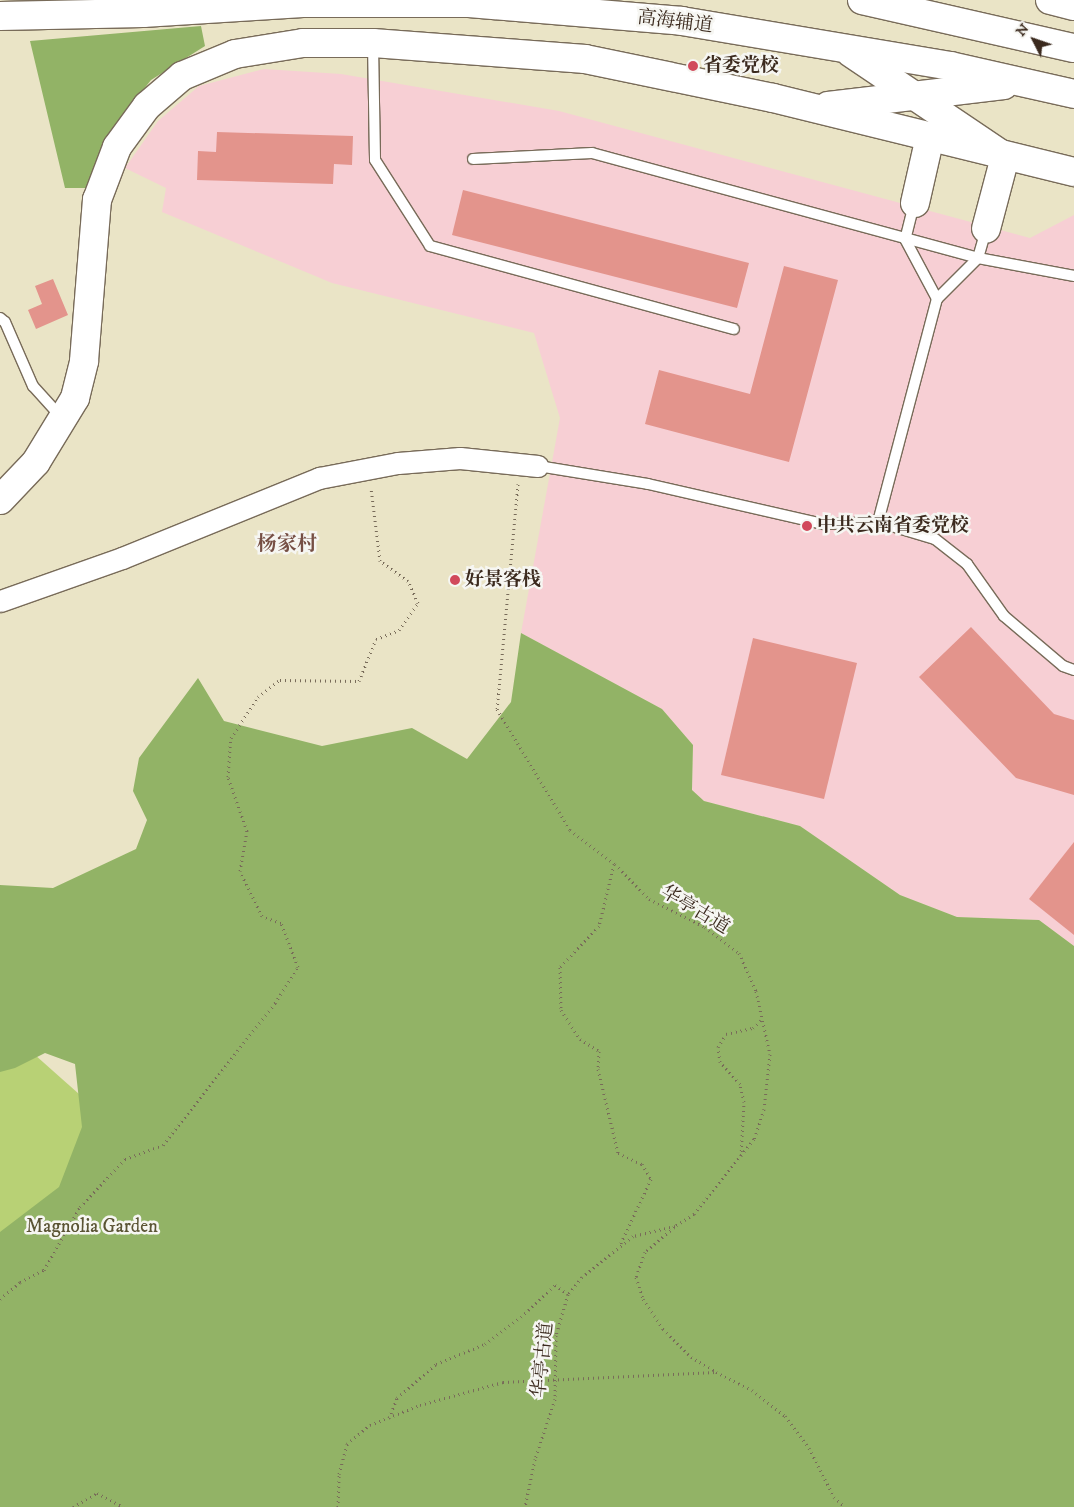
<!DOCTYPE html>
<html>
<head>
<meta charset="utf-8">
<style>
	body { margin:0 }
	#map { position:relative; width:1074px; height:1507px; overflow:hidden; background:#eae4c6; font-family:"IM FELL DW Pica","Noto Serif SC",serif }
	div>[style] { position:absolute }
	.built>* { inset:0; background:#f7cfd4 }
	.green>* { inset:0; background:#b8d175 }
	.forest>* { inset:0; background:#92b366 }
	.building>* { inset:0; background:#e3948c }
	.path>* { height:3px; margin-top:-1.5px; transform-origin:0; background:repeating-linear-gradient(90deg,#786b59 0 1px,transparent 0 5px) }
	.roads { filter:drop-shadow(1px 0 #786b59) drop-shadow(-1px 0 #786b59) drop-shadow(0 1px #786b59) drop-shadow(0 -1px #786b59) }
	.lane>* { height:10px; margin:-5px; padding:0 5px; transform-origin:5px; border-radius:5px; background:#fff }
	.street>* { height:21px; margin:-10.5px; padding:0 10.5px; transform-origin:10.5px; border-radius:10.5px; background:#fff }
	.secondary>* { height:28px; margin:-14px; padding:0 14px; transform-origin:14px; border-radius:14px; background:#fff }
	.highway>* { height:28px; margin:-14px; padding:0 14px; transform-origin:14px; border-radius:14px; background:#fff }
	.dots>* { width:14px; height:14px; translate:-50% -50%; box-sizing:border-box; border:2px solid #f6f6f2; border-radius:50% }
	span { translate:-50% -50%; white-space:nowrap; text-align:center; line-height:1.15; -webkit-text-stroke:5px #f6f6f2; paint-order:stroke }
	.street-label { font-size:19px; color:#3b2a1e }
	.poi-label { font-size:19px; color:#3b2a1e; font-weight:700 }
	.left { translate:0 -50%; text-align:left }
	.park-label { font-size:19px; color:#5a5434 }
	.neighbourhood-label { font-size:20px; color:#764f44; font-weight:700 }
	.north { position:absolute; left:1009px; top:15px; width:50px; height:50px; -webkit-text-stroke:4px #f6f6f2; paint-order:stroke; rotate:311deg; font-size:14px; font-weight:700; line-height:20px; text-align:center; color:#3b2a1e }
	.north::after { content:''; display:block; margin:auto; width:18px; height:22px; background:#3b2a1e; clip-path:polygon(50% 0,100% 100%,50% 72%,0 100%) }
</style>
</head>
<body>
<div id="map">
	<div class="built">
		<i style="clip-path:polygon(264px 69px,341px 74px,559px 111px,1030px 238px,1074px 215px,1074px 946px,1039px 920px,957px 917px,900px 895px,800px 826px,704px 801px,692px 790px,693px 745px,662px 709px,521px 633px,560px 418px,534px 333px,332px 283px,162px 212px,166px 188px,125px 168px,158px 121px,199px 86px)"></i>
	</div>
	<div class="green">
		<i style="clip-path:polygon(17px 1039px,221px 1220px,0 1459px,0 1045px)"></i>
	</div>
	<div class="forest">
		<i style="clip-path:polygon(201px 26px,205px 46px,151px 80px,117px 123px,91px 188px,65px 188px,30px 41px)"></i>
		<i style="clip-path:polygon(521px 633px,662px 709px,693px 745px,692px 790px,704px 801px,800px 826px,900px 895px,957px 917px,1039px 920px,1074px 946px,1074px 1507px,0 1507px,0 1232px,59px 1187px,82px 1127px,75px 1064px,45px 1053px,15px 1068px,0 1072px,0 885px,53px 888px,136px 849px,147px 820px,133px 791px,139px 758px,198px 678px,224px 721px,322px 746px,412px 728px,467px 759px,511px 702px)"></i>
	</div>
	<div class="building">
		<i style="clip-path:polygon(217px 132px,353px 136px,352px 165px,334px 164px,333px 184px,197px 180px,198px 151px,216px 152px)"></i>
		<i style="clip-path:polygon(463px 190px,749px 263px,737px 308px,452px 235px)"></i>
		<i style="clip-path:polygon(784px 266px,838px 280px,789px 462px,645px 424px,659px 370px,750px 394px)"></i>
		<i style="clip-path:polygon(53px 279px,68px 315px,36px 329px,28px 310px,42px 304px,35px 286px)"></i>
		<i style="clip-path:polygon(971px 627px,1054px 714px,1074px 720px,1074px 795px,1016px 778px,919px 677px)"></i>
		<i style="clip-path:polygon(753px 638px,857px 663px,824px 799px,721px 775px)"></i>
		<i style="clip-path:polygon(1074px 842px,1074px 935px,1029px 899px)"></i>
	</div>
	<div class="path">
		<i style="left:518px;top:484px;width:226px;rotate:95.3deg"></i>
		<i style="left:497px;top:709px;width:141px;rotate:58.9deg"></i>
		<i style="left:570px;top:830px;width:56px;rotate:37.1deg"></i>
		<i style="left:615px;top:864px;width:49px;rotate:45.8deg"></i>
		<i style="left:649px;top:899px;width:63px;rotate:26.6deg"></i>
		<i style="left:705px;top:927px;width:43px;rotate:37.4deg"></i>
		<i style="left:739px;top:953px;width:42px;rotate:65.9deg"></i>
		<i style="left:756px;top:991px;width:65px;rotate:77.5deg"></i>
		<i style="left:770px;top:1054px;width:55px;rotate:96.2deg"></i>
		<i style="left:764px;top:1109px;width:32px;rotate:108deg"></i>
		<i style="left:754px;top:1139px;width:96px;rotate:128.7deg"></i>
		<i style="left:694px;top:1214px;width:22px;rotate:148deg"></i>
		<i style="left:675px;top:1226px;width:43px;rotate:166.6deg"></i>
		<i style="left:633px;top:1236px;width:65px;rotate:141.2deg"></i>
		<i style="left:582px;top:1277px;width:22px;rotate:129deg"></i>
		<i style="left:568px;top:1294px;width:43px;rotate:106.3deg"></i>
		<i style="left:556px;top:1335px;width:64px;rotate:90.9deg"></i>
		<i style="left:555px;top:1399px;width:63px;rotate:108.4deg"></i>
		<i style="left:535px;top:1459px;width:49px;rotate:101.8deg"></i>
		<i style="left:614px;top:864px;width:64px;rotate:103.6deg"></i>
		<i style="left:599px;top:926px;width:57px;rotate:133.6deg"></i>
		<i style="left:560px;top:967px;width:43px;rotate:88.7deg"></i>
		<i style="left:561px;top:1010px;width:35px;rotate:57deg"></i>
		<i style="left:580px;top:1039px;width:22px;rotate:32deg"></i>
		<i style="left:599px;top:1051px;width:18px;rotate:93deg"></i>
		<i style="left:598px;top:1069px;width:86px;rotate:76.6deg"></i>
		<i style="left:618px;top:1153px;width:26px;rotate:25deg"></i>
		<i style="left:642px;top:1164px;width:17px;rotate:59deg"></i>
		<i style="left:651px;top:1179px;width:73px;rotate:115.2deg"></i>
		<i style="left:741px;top:1156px;width:54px;rotate:-86.8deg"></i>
		<i style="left:744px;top:1102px;width:18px;rotate:-103deg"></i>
		<i style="left:740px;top:1084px;width:30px;rotate:-132deg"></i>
		<i style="left:720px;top:1062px;width:15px;rotate:-98deg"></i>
		<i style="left:718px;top:1047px;width:15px;rotate:-58deg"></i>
		<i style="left:726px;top:1034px;width:28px;rotate:-13deg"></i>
		<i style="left:753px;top:1028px;width:11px;rotate:-45deg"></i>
		<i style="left:674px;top:1227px;width:38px;rotate:139deg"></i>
		<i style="left:645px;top:1252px;width:27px;rotate:110deg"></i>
		<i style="left:636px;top:1277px;width:23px;rotate:72deg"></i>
		<i style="left:643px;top:1299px;width:36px;rotate:56deg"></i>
		<i style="left:663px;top:1329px;width:40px;rotate:45deg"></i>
		<i style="left:691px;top:1357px;width:28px;rotate:30deg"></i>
		<i style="left:0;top:1299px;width:26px;rotate:-40deg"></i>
		<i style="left:20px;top:1282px;width:27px;rotate:-27deg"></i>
		<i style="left:44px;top:1270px;width:73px;rotate:-60.3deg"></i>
		<i style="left:80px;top:1207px;width:66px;rotate:-46.8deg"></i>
		<i style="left:125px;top:1159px;width:40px;rotate:-20.2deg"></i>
		<i style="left:163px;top:1145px;width:181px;rotate:-51.7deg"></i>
		<i style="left:275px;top:1003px;width:43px;rotate:-57.4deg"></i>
		<i style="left:298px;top:967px;width:47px;rotate:-111.1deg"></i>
		<i style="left:281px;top:923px;width:20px;rotate:-160deg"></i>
		<i style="left:262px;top:916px;width:50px;rotate:-116.1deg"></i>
		<i style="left:240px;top:871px;width:41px;rotate:-80.1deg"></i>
		<i style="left:247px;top:831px;width:57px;rotate:-109.4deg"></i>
		<i style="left:228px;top:777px;width:39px;rotate:-86deg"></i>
		<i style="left:231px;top:738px;width:49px;rotate:-56.6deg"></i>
		<i style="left:258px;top:697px;width:28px;rotate:-38deg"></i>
		<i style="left:280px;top:680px;width:79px;rotate:0.7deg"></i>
		<i style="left:359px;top:681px;width:45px;rotate:-68deg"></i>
		<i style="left:376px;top:639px;width:25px;rotate:-21deg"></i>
		<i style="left:399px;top:630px;width:33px;rotate:-55deg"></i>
		<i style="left:418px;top:603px;width:24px;rotate:-114deg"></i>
		<i style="left:408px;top:581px;width:34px;rotate:-144deg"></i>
		<i style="left:380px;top:561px;width:74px;rotate:-97deg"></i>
		<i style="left:389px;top:1418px;width:22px;rotate:-68deg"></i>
		<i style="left:397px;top:1398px;width:52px;rotate:-41.1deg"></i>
		<i style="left:436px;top:1364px;width:53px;rotate:-22.2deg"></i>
		<i style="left:485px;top:1344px;width:45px;rotate:-36.9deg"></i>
		<i style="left:521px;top:1317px;width:47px;rotate:-43.3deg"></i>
		<i style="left:555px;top:1285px;width:16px;rotate:35deg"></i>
		<i style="left:73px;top:1507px;width:28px;rotate:-30deg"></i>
		<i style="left:97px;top:1493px;width:30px;rotate:28deg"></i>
		<i style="left:338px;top:1507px;width:33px;rotate:-88deg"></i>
		<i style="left:339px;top:1474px;width:31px;rotate:-75deg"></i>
		<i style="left:347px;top:1444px;width:30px;rotate:-40deg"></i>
		<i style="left:370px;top:1425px;width:54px;rotate:-21.8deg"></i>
		<i style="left:420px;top:1405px;width:86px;rotate:-15.5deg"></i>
		<i style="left:503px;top:1382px;width:213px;rotate:-2.7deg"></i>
		<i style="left:716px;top:1372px;width:40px;rotate:26.6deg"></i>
		<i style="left:752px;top:1390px;width:42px;rotate:38.2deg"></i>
		<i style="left:785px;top:1416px;width:40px;rotate:53deg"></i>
		<i style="left:809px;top:1448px;width:55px;rotate:63deg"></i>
		<i style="left:834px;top:1497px;width:15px;rotate:42deg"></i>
	</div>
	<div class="roads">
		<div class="lane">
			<i style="left:373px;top:44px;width:116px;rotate:89deg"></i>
			<i style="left:375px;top:160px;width:102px;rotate:57.4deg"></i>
			<i style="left:430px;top:246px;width:315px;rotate:15.3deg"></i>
			<i style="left:473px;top:159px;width:119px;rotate:-2.9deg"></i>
			<i style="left:592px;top:153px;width:400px;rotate:15.2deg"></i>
			<i style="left:978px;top:258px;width:98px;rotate:10.6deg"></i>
			<i style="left:914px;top:204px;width:36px;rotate:104deg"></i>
			<i style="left:905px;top:239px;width:68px;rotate:61.9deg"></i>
			<i style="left:0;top:318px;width:6px;rotate:39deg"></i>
			<i style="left:5px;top:322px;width:70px;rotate:66.4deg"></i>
			<i style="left:33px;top:386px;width:43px;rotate:47.8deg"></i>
			<i style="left:538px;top:466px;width:111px;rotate:9.3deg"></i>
			<i style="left:648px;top:484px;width:180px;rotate:12.9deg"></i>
			<i style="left:823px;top:524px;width:55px;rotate:-2.1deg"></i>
			<i style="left:878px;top:522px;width:59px;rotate:16.6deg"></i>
			<i style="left:935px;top:539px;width:41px;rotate:38deg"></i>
			<i style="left:967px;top:564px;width:64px;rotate:54.6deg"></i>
			<i style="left:1004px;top:616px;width:77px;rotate:40.3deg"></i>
			<i style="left:1063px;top:666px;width:12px;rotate:20deg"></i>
			<i style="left:878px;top:522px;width:231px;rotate:-75.2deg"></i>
			<i style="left:937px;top:299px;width:58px;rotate:-45deg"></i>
			<i style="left:978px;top:258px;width:29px;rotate:-74deg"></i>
		</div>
		<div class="street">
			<i style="left:0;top:601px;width:129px;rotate:-19.4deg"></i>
			<i style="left:122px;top:558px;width:213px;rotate:-22.1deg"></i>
			<i style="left:319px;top:478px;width:80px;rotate:-10.8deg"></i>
			<i style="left:398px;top:463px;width:62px;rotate:-4.6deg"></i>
			<i style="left:460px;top:458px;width:78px;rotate:5.9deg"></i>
		</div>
		<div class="secondary">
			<i style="left:0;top:16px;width:143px;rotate:-1.2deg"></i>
			<i style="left:143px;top:13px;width:160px;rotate:-3.6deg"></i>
			<i style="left:303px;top:3px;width:166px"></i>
			<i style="left:469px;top:3px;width:214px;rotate:4.8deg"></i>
			<i style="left:682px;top:21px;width:272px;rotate:9.5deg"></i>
			<i style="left:950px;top:66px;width:127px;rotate:12.7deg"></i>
			<i style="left:851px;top:53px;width:186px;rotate:34deg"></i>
			<i style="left:1005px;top:157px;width:74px;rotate:104.8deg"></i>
			<i style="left:828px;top:106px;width:177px;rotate:-6.8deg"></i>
			<i style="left:915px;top:203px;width:68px;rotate:-77.2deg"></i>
			<i style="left:0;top:500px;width:52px;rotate:-46.5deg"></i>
			<i style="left:36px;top:462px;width:75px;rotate:-58.6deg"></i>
			<i style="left:75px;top:398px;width:38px;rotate:-76deg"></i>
			<i style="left:84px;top:361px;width:162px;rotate:-85.4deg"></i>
			<i style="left:97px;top:200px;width:57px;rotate:-69.3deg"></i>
			<i style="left:117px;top:147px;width:51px;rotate:-53.8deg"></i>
			<i style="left:147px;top:106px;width:46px;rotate:-40.6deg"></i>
			<i style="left:182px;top:76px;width:57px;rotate:-22.5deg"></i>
			<i style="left:235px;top:54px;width:69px;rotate:-9.2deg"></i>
			<i style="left:303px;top:43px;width:70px"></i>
			<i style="left:373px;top:43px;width:213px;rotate:4.3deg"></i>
			<i style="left:585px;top:59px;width:192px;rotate:11.7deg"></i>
			<i style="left:773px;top:98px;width:310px;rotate:13.8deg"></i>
		</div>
		<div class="highway">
			<i style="left:862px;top:0;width:217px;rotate:12.8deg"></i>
			<i style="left:1050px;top:0;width:25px;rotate:14deg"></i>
		</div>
	</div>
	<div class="dots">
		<i style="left:693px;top:66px;background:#d1495b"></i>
		<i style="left:807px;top:526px;background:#d1495b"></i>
		<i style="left:455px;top:580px;background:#d1495b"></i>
	</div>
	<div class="street-label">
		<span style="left:675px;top:22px;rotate:7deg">高海辅道</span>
		<span style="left:695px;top:910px;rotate:31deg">华亭古道</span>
		<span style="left:543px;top:1360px;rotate:-84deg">华亭古道</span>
	</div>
	<div class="poi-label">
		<span class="left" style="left:703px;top:66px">省委党校</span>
		<span class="left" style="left:817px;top:526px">中共云南省委党校</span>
		<span class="left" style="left:465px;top:580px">好景客栈</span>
	</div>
	<div class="park-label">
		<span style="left:92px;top:1227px">Magnolia Garden</span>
	</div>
	<div class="neighbourhood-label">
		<span style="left:287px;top:544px">杨家村</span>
	</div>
	<div class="north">N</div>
</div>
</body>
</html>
